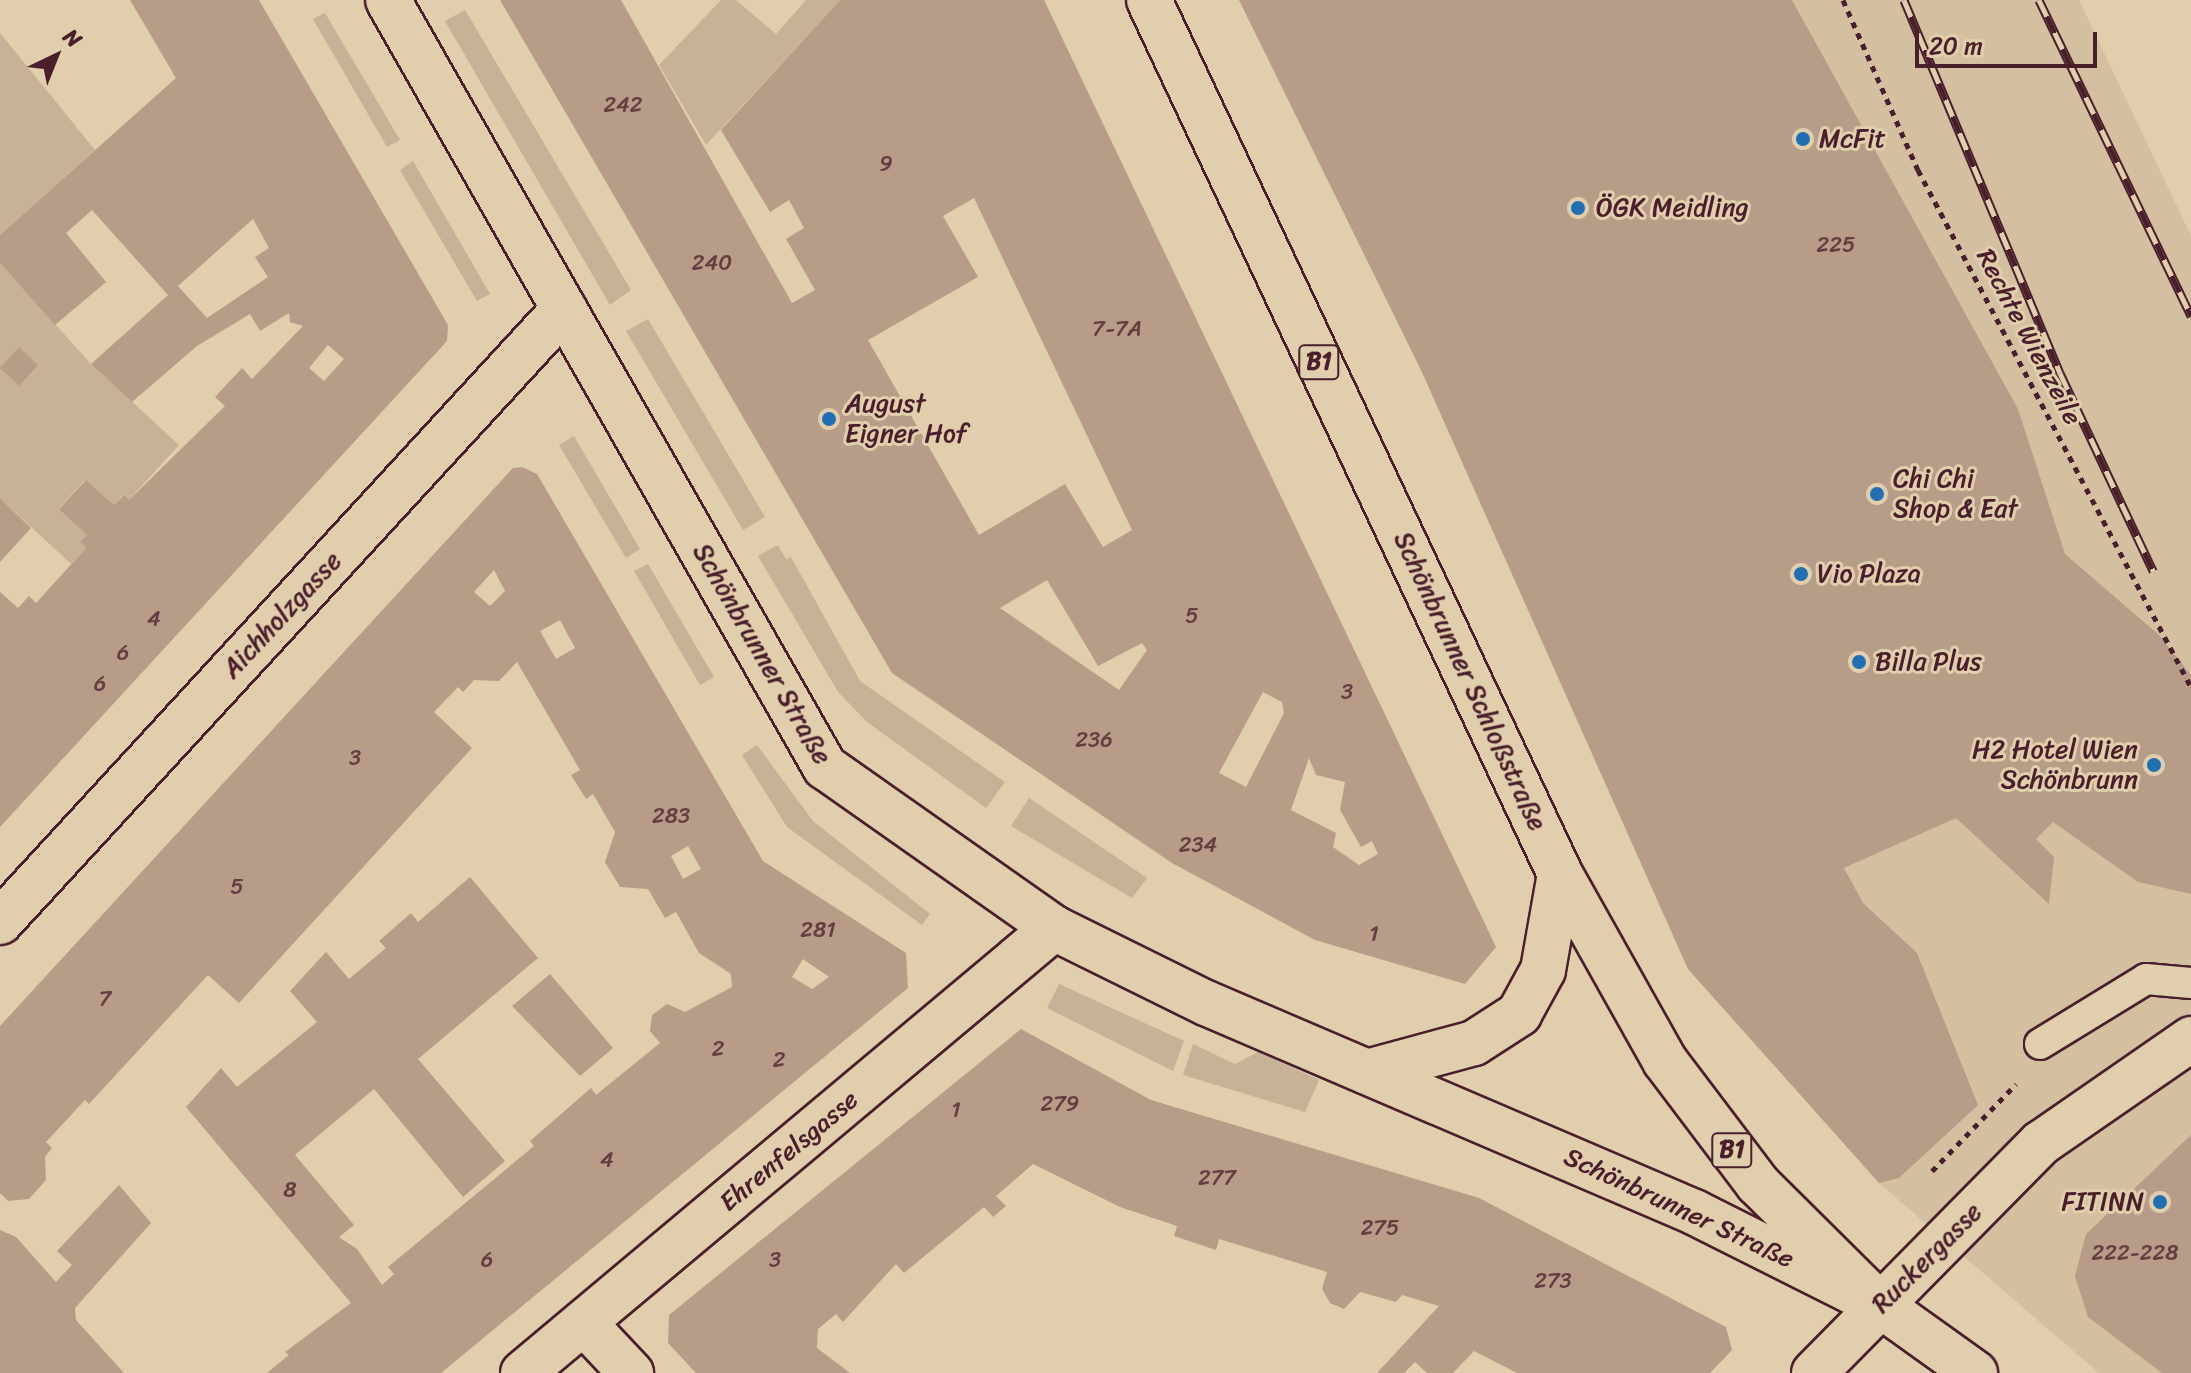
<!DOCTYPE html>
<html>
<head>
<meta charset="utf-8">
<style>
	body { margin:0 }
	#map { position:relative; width:2191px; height:1373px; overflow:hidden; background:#e0ceac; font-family:Sriracha,sans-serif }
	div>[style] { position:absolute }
	.built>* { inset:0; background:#d4bfa1 }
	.green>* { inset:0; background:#c8b297 }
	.building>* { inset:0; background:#b79d88 }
	.path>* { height:5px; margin-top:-2.5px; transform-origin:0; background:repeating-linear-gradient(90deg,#4a1f2b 0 6px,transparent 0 12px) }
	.roads { filter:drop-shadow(2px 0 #4a1f2b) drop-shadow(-2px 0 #4a1f2b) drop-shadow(0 2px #4a1f2b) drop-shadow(0 -2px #4a1f2b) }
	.service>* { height:30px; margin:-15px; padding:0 15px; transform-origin:15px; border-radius:15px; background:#e0ceac }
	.minor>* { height:44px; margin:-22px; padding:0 22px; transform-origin:22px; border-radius:22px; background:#e0ceac }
	.secondary>* { height:44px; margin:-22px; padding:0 22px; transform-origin:22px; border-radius:22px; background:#e0ceac }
	.primary>* { height:44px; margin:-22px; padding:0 22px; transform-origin:22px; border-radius:22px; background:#e0ceac }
	.rail>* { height:9px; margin-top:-4.5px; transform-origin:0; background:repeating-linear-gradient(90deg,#e0ceac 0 18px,#4a1f2b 0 36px); box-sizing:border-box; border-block:2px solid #4a1f2b }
	.dots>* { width:22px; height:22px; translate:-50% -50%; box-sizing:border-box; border:4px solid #e0ceac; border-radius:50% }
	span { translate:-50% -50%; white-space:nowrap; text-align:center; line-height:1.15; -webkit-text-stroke:6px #e0ceac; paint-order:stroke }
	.number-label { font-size:22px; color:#653e42 }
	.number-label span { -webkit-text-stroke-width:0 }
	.shield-label span { padding:2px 6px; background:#e0ceac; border:2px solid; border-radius:6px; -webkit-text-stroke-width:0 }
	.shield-label { font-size:24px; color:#4a1f2b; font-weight:700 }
	.poi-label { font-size:26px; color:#4a1f2b }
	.left { translate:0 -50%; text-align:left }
	.right { translate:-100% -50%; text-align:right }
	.street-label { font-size:26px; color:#4a1f2b }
	.north { position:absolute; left:16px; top:16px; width:80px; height:80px; -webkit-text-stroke:6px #e0ceac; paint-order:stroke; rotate:43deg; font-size:22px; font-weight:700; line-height:32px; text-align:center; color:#4a1f2b }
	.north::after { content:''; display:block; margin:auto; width:28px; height:36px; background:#4a1f2b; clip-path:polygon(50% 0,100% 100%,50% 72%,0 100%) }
	.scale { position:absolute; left:1915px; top:32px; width:182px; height:36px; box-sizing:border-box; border:4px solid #4a1f2b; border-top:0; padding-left:10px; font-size:24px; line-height:28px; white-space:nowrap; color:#4a1f2b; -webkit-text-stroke:6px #e0ceac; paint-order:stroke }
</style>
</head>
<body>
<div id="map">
	<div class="built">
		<i style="clip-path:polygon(1239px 0,2079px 0,2191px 236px,2191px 1373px,2099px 1373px,1879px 1183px,1688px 969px,1421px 370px)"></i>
	</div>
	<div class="green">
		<i style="clip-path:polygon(721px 0,736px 0,776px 34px,806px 0,840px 0,706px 145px,659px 65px)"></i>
		<i style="clip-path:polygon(465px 10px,631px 290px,610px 305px,445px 21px)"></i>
		<i style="clip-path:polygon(325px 13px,400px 140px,387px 147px,313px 19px)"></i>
		<i style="clip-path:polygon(0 33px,95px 150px,0 235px)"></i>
		<i style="clip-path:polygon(413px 161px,490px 294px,477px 301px,400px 170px)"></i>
		<i style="clip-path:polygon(0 263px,91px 364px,179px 445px,129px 500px,123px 495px,114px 505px,85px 480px,59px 508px,87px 535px,80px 542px,86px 548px,71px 564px,0 498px)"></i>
		<i style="clip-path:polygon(648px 319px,765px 517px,743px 530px,626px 331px)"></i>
		<i style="clip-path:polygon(574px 436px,640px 549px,626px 558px,559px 445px)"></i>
		<i style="clip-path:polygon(778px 545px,786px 559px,791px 557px,860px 681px,1005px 782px,986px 808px,867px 722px,838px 692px,758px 556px)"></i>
		<i style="clip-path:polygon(648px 564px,714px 677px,700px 685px,634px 571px)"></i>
		<i style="clip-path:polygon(757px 745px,813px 821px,930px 914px,922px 925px,787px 827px,742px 755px)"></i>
		<i style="clip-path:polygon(1029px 798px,1147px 878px,1132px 898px,1011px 826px)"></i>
		<i style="clip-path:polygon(1059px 984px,1184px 1041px,1173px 1071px,1047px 1008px)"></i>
		<i style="clip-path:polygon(1193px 1044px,1235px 1064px,1258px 1052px,1319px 1080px,1305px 1112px,1183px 1075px)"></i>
	</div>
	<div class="building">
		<i style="clip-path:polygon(evenodd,130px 0,259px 0,448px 325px,447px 341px,0 827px,0 592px,18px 608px,29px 596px,36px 603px,86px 548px,80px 542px,87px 535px,59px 509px,86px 480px,114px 505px,124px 495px,129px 500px,225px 406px,215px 397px,242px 368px,252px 379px,303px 326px,290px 322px,289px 313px,260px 331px,250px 314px,197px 346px,132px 402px,91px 364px,168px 295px,92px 210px,66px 233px,106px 282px,55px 325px,0 263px,0 235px,176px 78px,130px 0,253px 219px,269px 248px,255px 257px,268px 277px,207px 318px,178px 286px,253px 219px,130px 0,328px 345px,344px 359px,324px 381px,309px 368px,328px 345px)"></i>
		<i style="clip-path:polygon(evenodd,500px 0,621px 0,792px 303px,815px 290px,786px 239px,804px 228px,789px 200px,770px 212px,721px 130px,840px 0,1044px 0,1496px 947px,1465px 984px,1315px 940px,1172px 863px,892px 673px,500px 0,974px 198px,1132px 530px,1103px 547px,1065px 484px,979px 535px,868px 340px,978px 277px,943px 216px,974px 198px,500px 0,1047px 580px,1098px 666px,1142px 643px,1147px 650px,1119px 690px,1000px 608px,1047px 580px,500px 0,1263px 692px,1282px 702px,1284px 713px,1246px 787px,1219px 773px,1263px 692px,500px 0,1309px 758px,1316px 775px,1345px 782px,1340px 810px,1361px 847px,1372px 841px,1378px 854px,1359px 865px,1333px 847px,1336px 833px,1291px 810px,1309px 758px)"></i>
		<i style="clip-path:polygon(1239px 0,1792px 0,2018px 409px,2065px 554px,2159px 635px,2191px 675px,2191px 894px,2138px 882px,2053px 822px,2036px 839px,2054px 857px,2049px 904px,1956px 818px,1844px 868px,1863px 903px,1917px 953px,1978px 1105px,1899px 1178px,1879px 1183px,1688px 969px,1421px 370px)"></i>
		<i style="clip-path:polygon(19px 347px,38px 365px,19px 386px,0 368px)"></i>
		<i style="clip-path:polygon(evenodd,522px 467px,537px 474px,763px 861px,906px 953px,908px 988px,441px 1373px,267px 1373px,289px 1355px,285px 1352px,351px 1303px,186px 1107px,221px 1068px,237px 1087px,317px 1022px,290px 991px,326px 952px,349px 979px,386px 948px,379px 941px,411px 913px,418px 922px,470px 877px,538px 958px,418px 1059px,505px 1161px,463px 1197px,374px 1089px,295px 1155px,354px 1225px,339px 1237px,357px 1249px,382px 1285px,394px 1274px,388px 1267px,534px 1146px,530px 1141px,591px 1088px,596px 1095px,660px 1043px,650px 1031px,652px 1015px,667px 1004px,685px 1012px,732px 987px,731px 974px,699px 953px,676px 912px,665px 918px,648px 889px,620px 887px,605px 862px,615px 832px,593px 794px,586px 799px,571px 775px,580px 770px,517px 662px,499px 681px,474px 680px,463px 692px,458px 687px,434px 712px,472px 748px,239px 1003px,208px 975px,89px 1104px,85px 1100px,46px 1142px,52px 1148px,45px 1157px,46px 1180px,29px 1199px,8px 1201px,0 1193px,0 1026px,513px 468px,522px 467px,494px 570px,505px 591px,490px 606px,474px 592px,494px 570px,522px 467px,560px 620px,575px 648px,556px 659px,540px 631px,560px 620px,522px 467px,688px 846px,701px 869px,683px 879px,671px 856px,688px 846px,522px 467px,803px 959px,829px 977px,812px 989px,792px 977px,803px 959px)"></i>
		<i style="clip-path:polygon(0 498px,31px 528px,0 562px)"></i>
		<i style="clip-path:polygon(550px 974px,613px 1048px,580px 1076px,512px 1006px)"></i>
		<i style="clip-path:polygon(1021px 1029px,1151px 1100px,1479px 1198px,1726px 1327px,1732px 1350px,1710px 1373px,1517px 1373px,1474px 1351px,1453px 1373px,1427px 1373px,1415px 1362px,1404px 1373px,1377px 1373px,1439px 1306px,1402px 1295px,1396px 1302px,1360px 1292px,1344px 1309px,1330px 1303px,1322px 1289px,1327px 1272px,1219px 1239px,1216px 1250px,1174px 1236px,1177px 1226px,1120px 1207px,1033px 1164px,996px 1196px,1006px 1206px,993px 1217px,984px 1207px,904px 1273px,896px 1264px,843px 1322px,836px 1314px,818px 1329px,817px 1348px,850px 1373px,696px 1373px,668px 1343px,669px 1315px)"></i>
		<i style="clip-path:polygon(2191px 1135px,2191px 1373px,2162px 1373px,2088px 1317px,2075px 1276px,2086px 1234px)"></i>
		<i style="clip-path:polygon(119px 1185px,151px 1223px,75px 1308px,76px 1320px,124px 1373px,0 1373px,0 1230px,16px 1237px,56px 1282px,72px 1265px,57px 1251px)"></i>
	</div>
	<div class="path">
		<i style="left:1843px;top:0;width:186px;rotate:66.2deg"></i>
		<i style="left:1918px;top:170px;width:585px;rotate:62.16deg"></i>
		<i style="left:1932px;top:1171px;width:121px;rotate:-46deg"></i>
	</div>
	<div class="roads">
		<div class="service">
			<i style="left:2040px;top:1044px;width:124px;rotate:-31.5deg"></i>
			<i style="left:2146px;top:979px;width:45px;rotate:5.1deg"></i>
		</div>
		<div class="minor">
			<i style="left:388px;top:0;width:883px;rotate:60.33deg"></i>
			<i style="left:825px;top:767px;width:280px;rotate:35.1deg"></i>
			<i style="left:1054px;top:928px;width:169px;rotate:26.3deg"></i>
			<i style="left:1206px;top:1003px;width:531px;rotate:23.18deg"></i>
			<i style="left:1694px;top:1212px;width:198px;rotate:26.7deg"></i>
			<i style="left:0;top:922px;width:833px;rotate:-47.38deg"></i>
			<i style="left:1367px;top:1072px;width:111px;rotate:-15.2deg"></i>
			<i style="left:1474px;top:1043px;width:54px;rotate:-32.8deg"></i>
			<i style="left:1519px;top:1014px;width:50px;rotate:-61.4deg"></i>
			<i style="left:1543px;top:970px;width:97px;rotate:-80deg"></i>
			<i style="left:584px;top:1323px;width:69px;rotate:46.8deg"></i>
			<i style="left:523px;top:1373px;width:693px;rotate:-39.96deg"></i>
		</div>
		<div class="secondary">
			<i style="left:1814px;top:1373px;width:323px;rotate:-45.4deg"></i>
			<i style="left:2041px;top:1143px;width:183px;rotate:-34.7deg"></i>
		</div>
		<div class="primary">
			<i style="left:1149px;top:0;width:966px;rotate:64.81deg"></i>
			<i style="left:1560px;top:874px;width:214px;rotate:60.7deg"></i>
			<i style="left:1665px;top:1061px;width:154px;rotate:52.9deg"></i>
			<i style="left:1758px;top:1184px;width:172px;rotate:44.8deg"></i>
			<i style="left:1880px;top:1305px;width:117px;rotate:35.6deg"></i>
		</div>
	</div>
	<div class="rail">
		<i style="left:1904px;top:0;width:404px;rotate:67.3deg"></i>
		<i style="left:2060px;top:373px;width:219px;rotate:64.8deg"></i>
		<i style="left:2039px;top:0;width:351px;rotate:64.3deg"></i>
	</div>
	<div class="dots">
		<i style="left:1803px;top:139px;background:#1f6fb2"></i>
		<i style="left:1578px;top:208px;background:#1f6fb2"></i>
		<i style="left:829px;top:419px;background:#1f6fb2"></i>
		<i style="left:1877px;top:494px;background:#1f6fb2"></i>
		<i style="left:1801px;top:574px;background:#1f6fb2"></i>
		<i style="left:1859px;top:662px;background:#1f6fb2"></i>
		<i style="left:2154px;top:765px;background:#1f6fb2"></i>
		<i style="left:2160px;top:1202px;background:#1f6fb2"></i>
	</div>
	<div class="number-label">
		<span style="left:623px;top:105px">242</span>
		<span style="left:886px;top:164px">9</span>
		<span style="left:1836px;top:245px">225</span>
		<span style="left:712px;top:263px">240</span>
		<span style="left:1117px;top:329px">7-7A</span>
		<span style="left:1192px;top:616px">5</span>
		<span style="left:154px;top:619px">4</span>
		<span style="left:123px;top:653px">6</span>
		<span style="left:100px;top:684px">6</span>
		<span style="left:1347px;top:692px">3</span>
		<span style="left:1094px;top:740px">236</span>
		<span style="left:355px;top:758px">3</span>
		<span style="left:671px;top:816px">283</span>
		<span style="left:1198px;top:845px">234</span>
		<span style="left:237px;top:887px">5</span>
		<span style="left:818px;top:930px">281</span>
		<span style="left:1374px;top:934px">1</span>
		<span style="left:105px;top:999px">7</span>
		<span style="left:718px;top:1049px">2</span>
		<span style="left:779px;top:1060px">2</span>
		<span style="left:1060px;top:1104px">279</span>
		<span style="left:956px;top:1110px">1</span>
		<span style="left:607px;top:1160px">4</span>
		<span style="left:1217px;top:1178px">277</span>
		<span style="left:290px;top:1190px">8</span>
		<span style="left:1380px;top:1228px">275</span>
		<span style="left:2135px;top:1253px">222-228</span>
		<span style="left:487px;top:1260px">6</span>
		<span style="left:775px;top:1260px">3</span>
		<span style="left:1553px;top:1281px">273</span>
	</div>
	<div class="shield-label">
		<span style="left:1319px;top:362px">B1</span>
		<span style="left:1732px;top:1150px">B1</span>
	</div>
	<div class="poi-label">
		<span class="left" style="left:1819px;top:139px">McFit</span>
		<span class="left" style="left:1596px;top:208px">ÖGK Meidling</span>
		<span class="left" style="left:845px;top:419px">August<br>Eigner Hof</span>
		<span class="left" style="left:1893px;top:494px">Chi Chi<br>Shop &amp; Eat</span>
		<span class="left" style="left:1817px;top:574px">Vio Plaza</span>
		<span class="left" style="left:1875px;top:662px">Billa Plus</span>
		<span class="right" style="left:2138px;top:765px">H2 Hotel Wien<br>Schönbrunn</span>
		<span class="right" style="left:2144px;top:1202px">FITINN</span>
	</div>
	<div class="street-label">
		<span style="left:2029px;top:337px;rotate:62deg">Rechte Wienzeile</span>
		<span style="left:282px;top:615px;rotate:-47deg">Aichholzgasse</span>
		<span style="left:762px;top:654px;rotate:60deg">Schönbrunner Straße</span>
		<span style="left:1470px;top:681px;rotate:65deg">Schönbrunner Schloßstraße</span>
		<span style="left:789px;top:1151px;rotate:-40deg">Ehrenfelsgasse</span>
		<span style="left:1679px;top:1208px;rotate:25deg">Schönbrunner Straße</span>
		<span style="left:1927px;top:1258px;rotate:-45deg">Ruckergasse</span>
	</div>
	<div class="north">N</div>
	<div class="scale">20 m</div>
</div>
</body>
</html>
